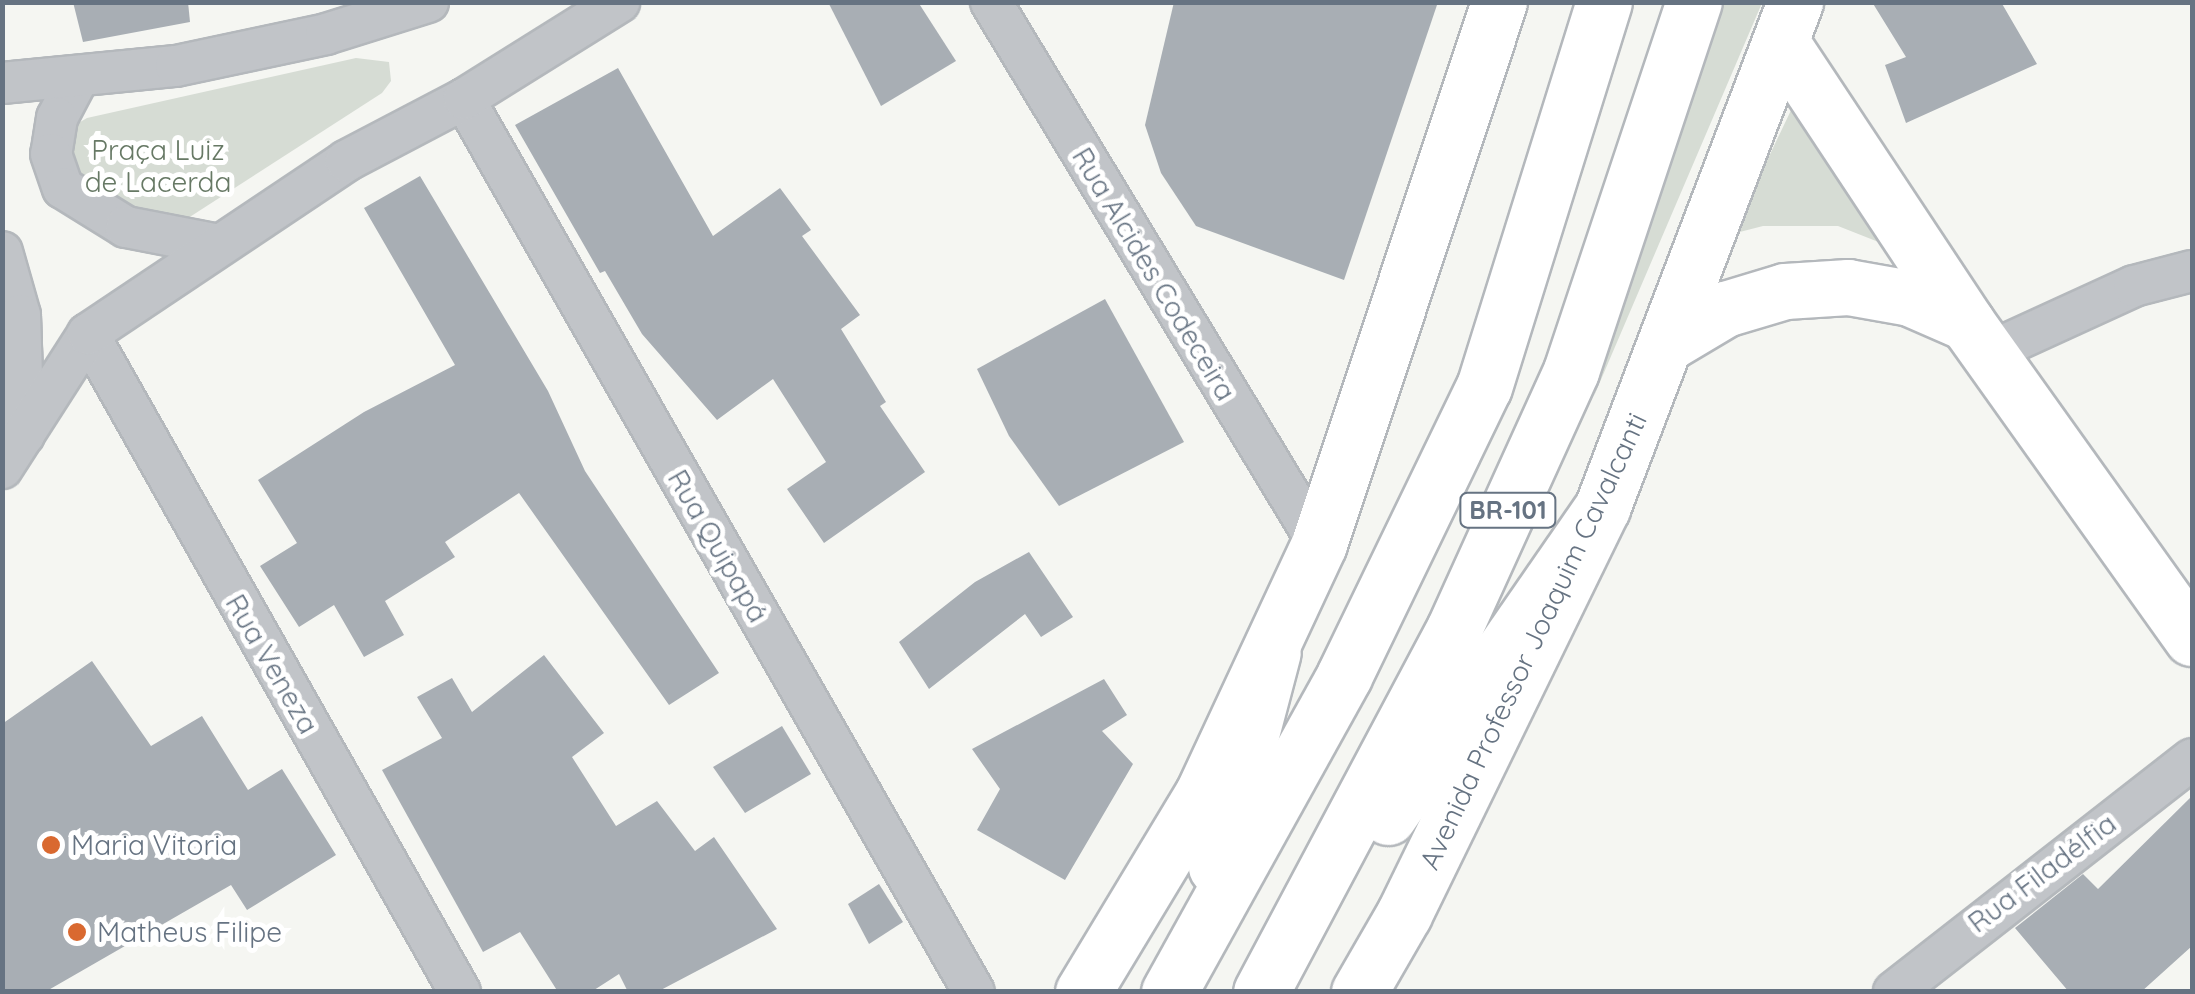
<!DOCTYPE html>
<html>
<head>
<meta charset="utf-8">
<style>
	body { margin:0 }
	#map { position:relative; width:2195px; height:994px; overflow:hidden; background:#f5f6f2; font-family:Quicksand,sans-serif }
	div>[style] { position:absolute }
	.green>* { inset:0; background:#d6dcd4 }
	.building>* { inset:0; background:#a8aeb4 }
	.roads { filter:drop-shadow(2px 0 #b4b8bc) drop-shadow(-2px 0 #b4b8bc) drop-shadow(0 2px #b4b8bc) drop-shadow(0 -2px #b4b8bc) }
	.street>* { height:40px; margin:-20px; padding:0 20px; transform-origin:20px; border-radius:20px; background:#c1c4c8 }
	.secondary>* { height:55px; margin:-27.5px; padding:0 27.5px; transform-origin:27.5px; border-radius:27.5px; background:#fff }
	.highway>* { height:55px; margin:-27.5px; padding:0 27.5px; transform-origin:27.5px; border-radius:27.5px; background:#fff }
	.dots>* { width:28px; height:28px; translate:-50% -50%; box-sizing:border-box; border:5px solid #fff; border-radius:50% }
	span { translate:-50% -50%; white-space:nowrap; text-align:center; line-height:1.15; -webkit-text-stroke:10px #fff; paint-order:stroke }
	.shield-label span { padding:2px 8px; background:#fff; border:2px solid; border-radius:8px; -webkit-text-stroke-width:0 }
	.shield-label { font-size:25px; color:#667382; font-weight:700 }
	.park-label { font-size:28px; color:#677965 }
	.street-label { font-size:28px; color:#667382 }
	.poi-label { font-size:28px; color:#667382 }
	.left { translate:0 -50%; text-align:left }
	.frame { position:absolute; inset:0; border:5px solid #667382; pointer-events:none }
</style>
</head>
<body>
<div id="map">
	<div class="green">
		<i style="clip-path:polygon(1714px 3px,1762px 3px,1594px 396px,1657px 199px)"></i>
		<i style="clip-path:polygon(356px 58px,389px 62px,391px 81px,382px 93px,168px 231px,79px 188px,61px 149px,70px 128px,87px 118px)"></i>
		<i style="clip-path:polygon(1794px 104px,1914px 256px,1838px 226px,1763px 226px,1732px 234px)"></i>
	</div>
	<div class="building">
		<i style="clip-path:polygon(73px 2px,188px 2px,190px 22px,83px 42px)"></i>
		<i style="clip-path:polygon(828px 2px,918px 2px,956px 61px,881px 106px)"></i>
		<i style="clip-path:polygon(1174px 2px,1438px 2px,1344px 280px,1196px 226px,1161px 173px,1145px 125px)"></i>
		<i style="clip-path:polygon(1872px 2px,2001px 2px,2037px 64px,1906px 123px,1885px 65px,1906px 57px)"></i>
		<i style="clip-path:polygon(618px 68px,713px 236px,780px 188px,811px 230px,802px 236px,860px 315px,841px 329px,886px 402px,880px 406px,925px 472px,824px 543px,787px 489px,826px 462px,773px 379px,717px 420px,642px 334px,605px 271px,600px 273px,515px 125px)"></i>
		<i style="clip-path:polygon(420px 176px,548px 391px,585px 471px,719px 673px,669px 705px,519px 493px,445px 542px,455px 557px,385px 601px,404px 635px,364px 657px,334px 605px,299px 627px,260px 566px,297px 543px,258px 480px,364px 412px,455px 365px,364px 208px)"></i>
		<i style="clip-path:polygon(1105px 299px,1184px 442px,1059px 506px,1009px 436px,977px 369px)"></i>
		<i style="clip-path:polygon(1029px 552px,1073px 617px,1041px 637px,1025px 614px,929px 689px,899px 642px,975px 582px)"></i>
		<i style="clip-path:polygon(544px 655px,604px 733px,572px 757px,616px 826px,657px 801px,695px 851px,714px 837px,777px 929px,657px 992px,628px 992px,619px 974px,591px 992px,558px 992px,520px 932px,483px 952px,382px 770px,442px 738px,417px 697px,452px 678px,472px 712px)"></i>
		<i style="clip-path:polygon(92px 661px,151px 746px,202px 716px,248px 790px,282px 769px,336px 855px,247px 910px,231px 885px,45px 992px,2px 992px,2px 724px)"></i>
		<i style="clip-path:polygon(1104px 679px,1127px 715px,1102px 731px,1133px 764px,1065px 880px,977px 830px,1000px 789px,972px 749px)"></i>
		<i style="clip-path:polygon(782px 726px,811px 774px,745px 813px,713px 767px)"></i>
		<i style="clip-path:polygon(2192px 796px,2192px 946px,2141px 992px,2069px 992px,2015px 928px,2083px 874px,2098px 889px)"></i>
		<i style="clip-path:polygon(879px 884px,903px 922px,869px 944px,848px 904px)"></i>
	</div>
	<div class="roads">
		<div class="street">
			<i style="left:991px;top:2px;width:634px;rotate:58.82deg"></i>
			<i style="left:77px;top:80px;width:43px;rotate:117.8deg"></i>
			<i style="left:57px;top:118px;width:36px;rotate:99deg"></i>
			<i style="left:51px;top:154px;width:36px;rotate:71deg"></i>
			<i style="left:63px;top:188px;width:74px;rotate:31.8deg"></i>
			<i style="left:126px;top:227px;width:95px;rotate:11deg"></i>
			<i style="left:2px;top:83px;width:175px;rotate:-5.6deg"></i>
			<i style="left:176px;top:66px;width:153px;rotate:-12deg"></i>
			<i style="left:326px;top:34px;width:107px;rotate:-17.4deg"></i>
			<i style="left:464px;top:99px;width:1028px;rotate:60.27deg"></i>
			<i style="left:2px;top:252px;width:66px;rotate:74.1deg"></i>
			<i style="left:20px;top:315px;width:120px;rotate:88.1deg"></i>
			<i style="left:88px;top:334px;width:756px;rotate:60.52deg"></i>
			<i style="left:1990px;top:352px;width:158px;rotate:-24.6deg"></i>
			<i style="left:2134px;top:286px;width:60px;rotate:-14.5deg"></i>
			<i style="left:2px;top:468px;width:159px;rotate:-57.3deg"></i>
			<i style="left:88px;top:334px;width:311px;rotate:-33.8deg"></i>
			<i style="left:346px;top:161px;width:133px;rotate:-27.7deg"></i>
			<i style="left:464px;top:99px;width:183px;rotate:-32deg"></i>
			<i style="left:1894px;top:992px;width:378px;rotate:-38deg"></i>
		</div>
		<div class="secondary">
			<i style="left:1781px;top:42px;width:337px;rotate:56.5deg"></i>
			<i style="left:1967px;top:323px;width:387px;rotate:54.5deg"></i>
			<i style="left:1671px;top:341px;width:63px;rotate:-30.7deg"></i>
			<i style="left:1725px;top:309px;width:63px;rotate:-16.7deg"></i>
			<i style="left:1785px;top:291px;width:63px;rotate:-3.6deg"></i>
			<i style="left:1848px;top:287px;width:63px;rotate:10.1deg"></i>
			<i style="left:1910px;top:298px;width:62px;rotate:23.7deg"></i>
			<i style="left:1083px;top:992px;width:230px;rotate:-58.9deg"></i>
			<i style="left:1202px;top:795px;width:277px;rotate:-65deg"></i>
			<i style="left:1319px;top:544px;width:571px;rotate:-71.63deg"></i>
			<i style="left:1359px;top:992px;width:90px;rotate:-60deg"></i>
			<i style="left:1404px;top:914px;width:452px;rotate:-64deg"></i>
			<i style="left:1602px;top:508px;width:542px;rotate:-69.12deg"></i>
		</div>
		<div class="highway">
			<i style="left:1388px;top:817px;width:376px;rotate:-55.3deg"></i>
			<i style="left:1216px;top:867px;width:222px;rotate:-75.2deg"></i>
			<i style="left:1169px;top:992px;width:361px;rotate:-61deg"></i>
			<i style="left:1344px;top:676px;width:321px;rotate:-64.2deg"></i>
			<i style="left:1484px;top:387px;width:403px;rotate:-72.7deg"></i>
			<i style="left:1261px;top:992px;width:411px;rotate:-62deg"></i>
			<i style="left:1454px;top:629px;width:283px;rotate:-65.6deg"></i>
			<i style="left:1571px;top:371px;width:389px;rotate:-71.6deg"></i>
		</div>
	</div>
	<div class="dots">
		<i style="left:51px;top:845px;background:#d96930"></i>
		<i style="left:77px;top:932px;background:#d96930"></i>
	</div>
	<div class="shield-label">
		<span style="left:1508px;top:510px">BR-101</span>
	</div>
	<div class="park-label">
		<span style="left:158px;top:166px">Praça Luiz<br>de Lacerda</span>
	</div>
	<div class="street-label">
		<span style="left:1154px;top:274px;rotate:59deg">Rua Alcides Codeceira</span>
		<span style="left:718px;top:546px;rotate:60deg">Rua Quipapá</span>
		<span style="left:1533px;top:641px;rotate:-65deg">Avenida Professor Joaquim Cavalcanti</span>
		<span style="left:272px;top:664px;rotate:60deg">Rua Veneza</span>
		<span style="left:2042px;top:873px;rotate:-37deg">Rua Filadélfia</span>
	</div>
	<div class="poi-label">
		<span class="left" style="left:71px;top:845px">Maria Vitoria</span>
		<span class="left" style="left:97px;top:932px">Matheus Filipe</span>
	</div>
	<div class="frame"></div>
</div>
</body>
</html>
